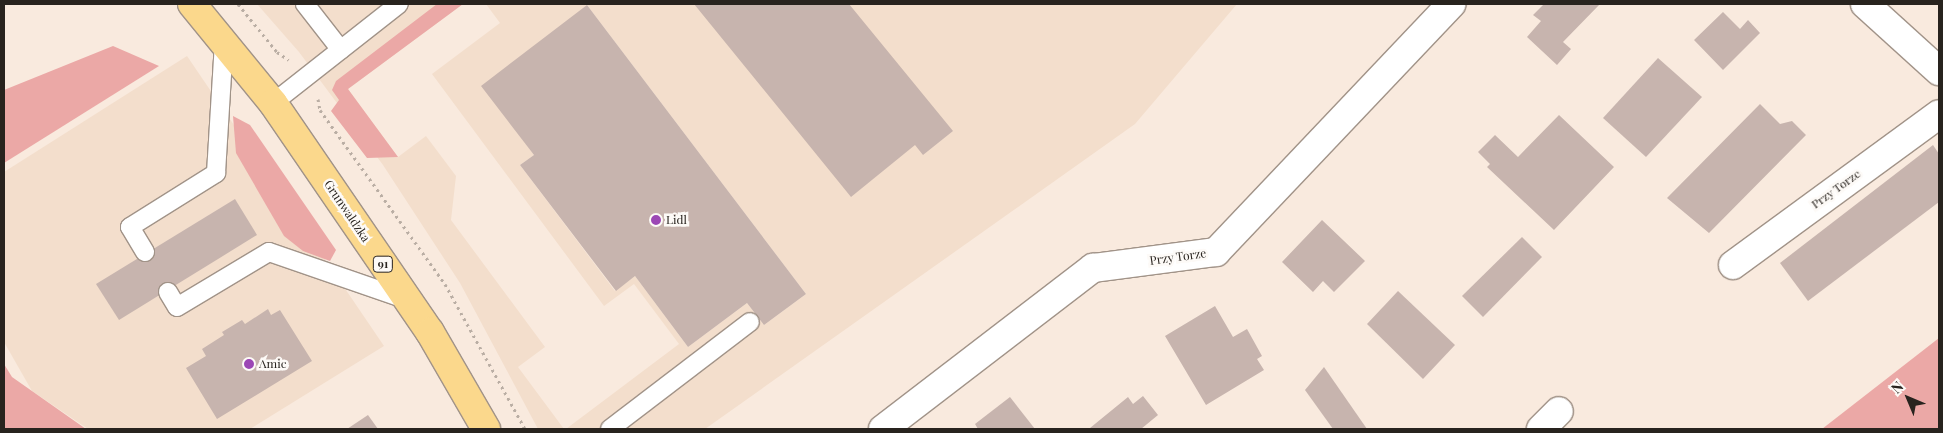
<!DOCTYPE html>
<html>
<head>
<meta charset="utf-8">
<style>
	body { margin:0 }
	#map { position:relative; width:1943px; height:433px; overflow:hidden; background:#f9eade; font-family:"Playfair Display",serif }
	div>[style] { position:absolute }
	.built>* { inset:0; background:#f3decc }
	.green>* { inset:0; background:#eba8a6 }
	.building>* { inset:0; background:#c7b4ae }
	.path>* { height:3px; margin-top:-1.5px; transform-origin:0; background:repeating-linear-gradient(90deg,#baaea4 0 2.5px,transparent 0 6.5px) }
	.roads { filter:drop-shadow(1px 0 #a19388) drop-shadow(-1px 0 #a19388) drop-shadow(0 1px #a19388) drop-shadow(0 -1px #a19388) }
	.service>* { height:18px; margin:-9px; padding:0 9px; transform-origin:9px; border-radius:9px; background:#fff }
	.minor>* { height:28px; margin:-14px; padding:0 14px; transform-origin:14px; border-radius:14px; background:#fff }
	.primary>* { height:28px; margin:-14px; padding:0 14px; transform-origin:14px; border-radius:14px; background:#fbd88c }
	.dots>* { width:14px; height:14px; translate:-50% -50%; box-sizing:border-box; border:2px solid #fdfaf7; border-radius:50% }
	span { translate:-50% -50%; white-space:nowrap; text-align:center; line-height:1.15; -webkit-text-stroke:5px #fdfaf7; paint-order:stroke }
	.shield-label span { padding:1px 4px; background:#fdfaf7; border:1px solid; border-radius:4px; -webkit-text-stroke-width:0 }
	.shield-label { font-size:11px; color:#28231e; font-weight:700 }
	.street-label { font-size:12px; color:#28231e }
	.poi-label { font-size:12px; color:#28231e }
	.left { translate:0 -50%; text-align:left }
	.frame { position:absolute; inset:0; border:5px solid #28231e; pointer-events:none }
	.north { position:absolute; left:1883px; top:373px; width:50px; height:50px; -webkit-text-stroke:4px #fdfaf7; paint-order:stroke; rotate:315deg; font-size:14px; font-weight:700; line-height:20px; text-align:center; color:#28231e }
	.north::after { content:''; display:block; margin:auto; width:18px; height:22px; background:#28231e; clip-path:polygon(50% 0,100% 100%,50% 72%,0 100%) }
</style>
</head>
<body>
<div id="map">
	<div class="built">
		<i style="clip-path:polygon(257px 4px,463px 4px,348px 89px,398px 157px,426px 136px,456px 176px,451px 220px,545px 347px,518px 367px,564px 429px,538px 429px,460px 283px,383px 165px,299px 52px)"></i>
		<i style="clip-path:polygon(evenodd,486px 4px,1237px 4px,1135px 124px,705px 429px,566px 429px,679px 344px,634px 284px,604px 306px,432px 74px,500px 23px,486px 4px,587px 5px,806px 294px,764px 325px,747px 303px,688px 347px,635px 276px,615px 291px,520px 165px,534px 155px,497px 104px,587px 5px)"></i>
		<i style="clip-path:polygon(187px 56px,384px 346px,250px 429px,88px 429px,32px 391px,4px 342px,4px 172px)"></i>
	</div>
	<div class="green">
		<i style="clip-path:polygon(437px 4px,463px 4px,348px 89px,398px 157px,367px 158px,331px 111px,339px 100px,332px 90px,336px 81px)"></i>
		<i style="clip-path:polygon(113px 46px,159px 66px,4px 163px,4px 90px)"></i>
		<i style="clip-path:polygon(233px 116px,250px 125px,336px 250px,330px 261px,303px 251px,284px 236px,236px 153px)"></i>
		<i style="clip-path:polygon(1939px 338px,1939px 429px,1822px 429px)"></i>
		<i style="clip-path:polygon(4px 364px,12px 377px,86px 429px,4px 429px)"></i>
	</div>
	<div class="building">
		<i style="clip-path:polygon(694px 4px,849px 4px,953px 131px,923px 155px,915px 145px,851px 197px)"></i>
		<i style="clip-path:polygon(1544px 4px,1600px 4px,1563px 42px,1571px 49px,1557px 65px,1527px 37px,1541px 21px,1533px 15px)"></i>
		<i style="clip-path:polygon(587px 5px,806px 294px,764px 325px,747px 303px,688px 347px,635px 276px,616px 291px,520px 165px,534px 155px,481px 86px)"></i>
		<i style="clip-path:polygon(1723px 12px,1740px 29px,1748px 20px,1760px 33px,1723px 70px,1694px 40px)"></i>
		<i style="clip-path:polygon(1658px 58px,1702px 97px,1646px 157px,1603px 118px)"></i>
		<i style="clip-path:polygon(1760px 104px,1780px 124px,1792px 121px,1806px 135px,1709px 233px,1667px 198px)"></i>
		<i style="clip-path:polygon(1559px 115px,1614px 167px,1554px 230px,1487px 167px,1490px 164px,1478px 152px,1495px 135px,1518px 157px)"></i>
		<i style="clip-path:polygon(1933px 145px,1939px 154px,1939px 202px,1808px 301px,1780px 263px)"></i>
		<i style="clip-path:polygon(235px 199px,257px 235px,119px 320px,96px 284px)"></i>
		<i style="clip-path:polygon(1322px 220px,1365px 261px,1334px 292px,1323px 281px,1313px 292px,1282px 262px)"></i>
		<i style="clip-path:polygon(1522px 237px,1542px 257px,1483px 317px,1462px 296px)"></i>
		<i style="clip-path:polygon(1398px 291px,1455px 345px,1423px 379px,1367px 324px)"></i>
		<i style="clip-path:polygon(1215px 306px,1233px 337px,1247px 329px,1262px 356px,1257px 359px,1264px 370px,1206px 405px,1165px 336px)"></i>
		<i style="clip-path:polygon(268px 309px,271px 315px,280px 310px,312px 361px,217px 419px,186px 368px,206px 356px,202px 349px,224px 335px,222px 332px,242px 320px,245px 324px)"></i>
		<i style="clip-path:polygon(1324px 367px,1367px 429px,1333px 429px,1305px 390px)"></i>
		<i style="clip-path:polygon(1143px 396px,1158px 415px,1141px 429px,1090px 428px,1128px 397px,1133px 404px)"></i>
		<i style="clip-path:polygon(1010px 397px,1035px 429px,978px 429px,975px 424px)"></i>
		<i style="clip-path:polygon(368px 415px,378px 429px,347px 429px)"></i>
	</div>
	<div class="path">
		<i style="left:238px;top:4px;width:62px;rotate:50.9deg"></i>
		<i style="left:277px;top:52px;width:14px;rotate:34deg"></i>
		<i style="left:318px;top:99px;width:11px;rotate:80deg"></i>
		<i style="left:320px;top:110px;width:214px;rotate:54.3deg"></i>
		<i style="left:445px;top:284px;width:166px;rotate:61.1deg"></i>
	</div>
	<div class="roads">
		<div class="service">
			<i style="left:305px;top:4px;width:58px;rotate:52deg"></i>
			<i style="left:273px;top:103px;width:160px;rotate:-38.2deg"></i>
			<i style="left:145px;top:252px;width:29px;rotate:-121deg"></i>
			<i style="left:130px;top:227px;width:102px;rotate:-32.1deg"></i>
			<i style="left:216px;top:173px;width:131px;rotate:-86.5deg"></i>
			<i style="left:168px;top:292px;width:17px;rotate:59deg"></i>
			<i style="left:177px;top:307px;width:107px;rotate:-30.9deg"></i>
			<i style="left:269px;top:252px;width:147px;rotate:19.1deg"></i>
			<i style="left:610px;top:429px;width:176px;rotate:-37.4deg"></i>
		</div>
		<div class="minor">
			<i style="left:1865px;top:4px;width:100px;rotate:42.2deg"></i>
			<i style="left:1733px;top:265px;width:255px;rotate:-36.2deg"></i>
			<i style="left:883px;top:429px;width:265px;rotate:-37.5deg"></i>
			<i style="left:1093px;top:268px;width:124px;rotate:-7.4deg"></i>
			<i style="left:1216px;top:252px;width:342px;rotate:-46.5deg"></i>
			<i style="left:1541px;top:429px;width:25px;rotate:-45deg"></i>
		</div>
		<div class="primary">
			<i style="left:192px;top:4px;width:128px;rotate:50.7deg"></i>
			<i style="left:273px;top:103px;width:278px;rotate:55.6deg"></i>
			<i style="left:430px;top:332px;width:112px;rotate:60deg"></i>
		</div>
	</div>
	<div class="dots">
		<i style="left:656px;top:220px;background:#9c47b5"></i>
		<i style="left:249px;top:364px;background:#9c47b5"></i>
	</div>
	<div class="shield-label">
		<span style="left:383px;top:264px">91</span>
	</div>
	<div class="street-label">
		<span style="left:1836px;top:189px;rotate:-36deg">Przy Torze</span>
		<span style="left:347px;top:211px;rotate:56deg">Grunwaldzka</span>
		<span style="left:1178px;top:257px;rotate:-8deg">Przy Torze</span>
	</div>
	<div class="poi-label">
		<span class="left" style="left:666px;top:220px">Lidl</span>
		<span class="left" style="left:259px;top:364px">Amic</span>
	</div>
	<div class="frame"></div>
	<div class="north">N</div>
</div>
</body>
</html>
